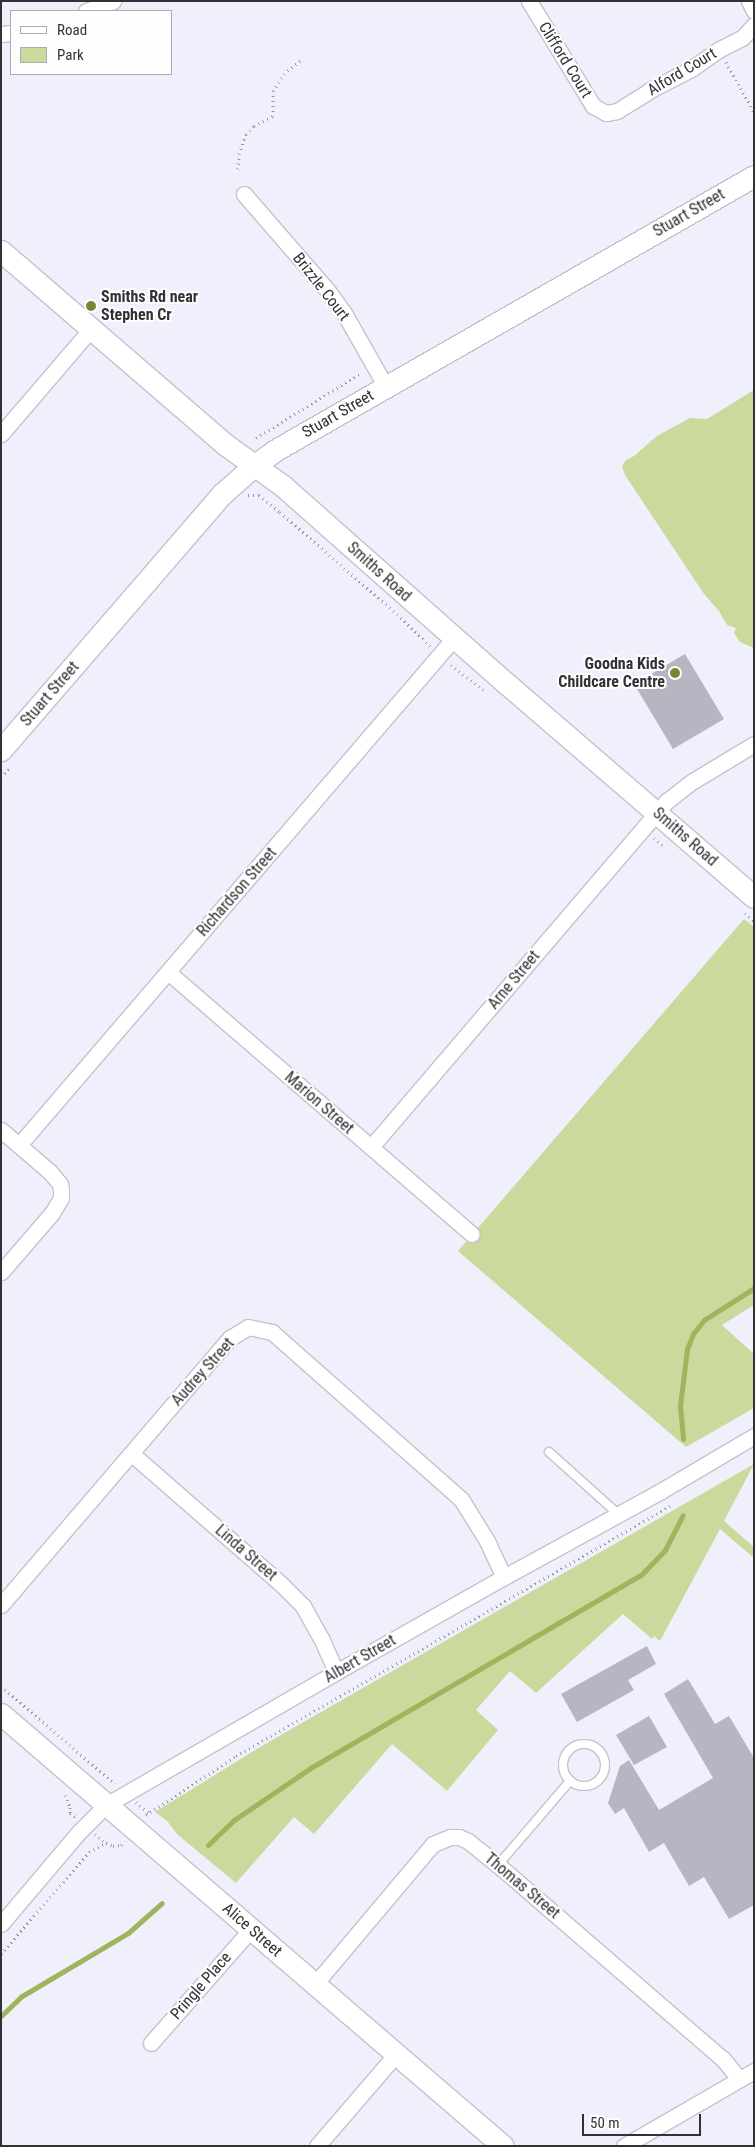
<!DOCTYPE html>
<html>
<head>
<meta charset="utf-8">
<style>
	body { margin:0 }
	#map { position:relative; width:755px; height:2147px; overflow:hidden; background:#eff0fc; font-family:"Roboto Condensed",sans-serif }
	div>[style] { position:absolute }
	.green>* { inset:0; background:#cbd99c }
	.stream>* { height:5px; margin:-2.5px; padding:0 2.5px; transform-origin:2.5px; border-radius:2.5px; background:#a2b35e }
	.building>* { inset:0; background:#b6b6c2 }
	.path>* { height:3px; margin-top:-1.5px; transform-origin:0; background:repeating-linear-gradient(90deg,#95969e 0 1px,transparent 0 5px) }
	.roads { filter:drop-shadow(1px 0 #c3c3cf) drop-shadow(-1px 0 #c3c3cf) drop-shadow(0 1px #c3c3cf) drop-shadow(0 -1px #c3c3cf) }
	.lane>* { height:8px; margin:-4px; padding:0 4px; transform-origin:4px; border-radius:4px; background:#fff }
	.lane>.ring { margin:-4px; padding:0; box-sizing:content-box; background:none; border:8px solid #fff; border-radius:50% }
	.street>* { height:15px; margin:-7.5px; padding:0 7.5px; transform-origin:7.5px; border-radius:7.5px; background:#fff }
	.secondary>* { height:21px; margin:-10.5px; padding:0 10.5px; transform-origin:10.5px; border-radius:10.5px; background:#fff }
	.dots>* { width:14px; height:14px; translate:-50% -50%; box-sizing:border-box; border:2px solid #fefefe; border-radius:50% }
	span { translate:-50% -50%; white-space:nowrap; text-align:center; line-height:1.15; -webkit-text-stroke:4px #fefefe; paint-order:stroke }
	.street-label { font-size:16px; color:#323236 }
	.poi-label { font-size:16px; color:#323236; font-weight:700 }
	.left { translate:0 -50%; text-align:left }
	.right { translate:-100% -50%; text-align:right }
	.frame { position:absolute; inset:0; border:2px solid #323236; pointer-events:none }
	.legend { position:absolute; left:10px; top:10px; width:162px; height:65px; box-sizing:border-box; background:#fefefe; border:1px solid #acacae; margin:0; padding:6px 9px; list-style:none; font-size:15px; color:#323236 }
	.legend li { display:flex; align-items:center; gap:10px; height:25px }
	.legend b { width:25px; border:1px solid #acacae }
	.scale { position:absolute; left:582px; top:2114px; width:119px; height:22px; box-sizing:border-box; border:2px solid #323236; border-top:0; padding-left:6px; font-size:15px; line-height:18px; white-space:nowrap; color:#323236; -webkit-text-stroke:4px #fefefe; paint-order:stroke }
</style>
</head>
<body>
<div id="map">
	<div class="green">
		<i style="clip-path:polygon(754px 390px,754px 648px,740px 642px,734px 633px,736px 628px,727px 625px,719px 611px,704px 594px,625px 475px,622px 466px,626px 460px,634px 456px,657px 436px,690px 418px,707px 419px)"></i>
		<i style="clip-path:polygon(744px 919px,754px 927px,754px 1305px,722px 1325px,754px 1354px,754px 1408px,686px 1447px,458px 1251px)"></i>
		<i style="clip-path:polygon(754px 1464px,724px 1521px,754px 1547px,754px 1558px,720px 1529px,660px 1641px,654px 1636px,652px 1639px,623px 1614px,536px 1693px,510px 1671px,476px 1710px,498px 1730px,447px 1791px,392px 1744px,314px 1834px,294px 1817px,236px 1883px,178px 1835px,167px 1821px,155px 1812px,260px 1747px)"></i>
	</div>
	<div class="stream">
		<i style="left:683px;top:1439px;width:33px;rotate:-95deg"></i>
		<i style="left:680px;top:1406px;width:57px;rotate:-83deg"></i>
		<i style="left:687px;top:1349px;width:16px;rotate:-68deg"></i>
		<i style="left:693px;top:1334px;width:18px;rotate:-52deg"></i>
		<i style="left:704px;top:1320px;width:59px;rotate:-32.6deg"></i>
		<i style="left:208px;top:1845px;width:36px;rotate:-44deg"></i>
		<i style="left:234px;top:1820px;width:94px;rotate:-34.2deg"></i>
		<i style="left:312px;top:1767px;width:381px;rotate:-30.3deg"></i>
		<i style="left:641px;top:1575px;width:35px;rotate:-46deg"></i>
		<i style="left:665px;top:1550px;width:39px;rotate:-63deg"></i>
		<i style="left:1px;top:2016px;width:29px;rotate:-44deg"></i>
		<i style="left:22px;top:1996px;width:123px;rotate:-30.7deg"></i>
		<i style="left:128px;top:1933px;width:45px;rotate:-41.4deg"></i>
	</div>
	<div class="building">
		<i style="clip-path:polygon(685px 654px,724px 719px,673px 749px,634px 684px)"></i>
		<i style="clip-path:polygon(647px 1646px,656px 1664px,628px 1680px,634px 1690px,577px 1722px,561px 1694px)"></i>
		<i style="clip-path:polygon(688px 1679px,715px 1724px,729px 1716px,754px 1758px,754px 1905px,729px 1919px,704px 1877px,689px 1886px,664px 1843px,649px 1852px,624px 1808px,615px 1814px,608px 1803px,620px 1766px,629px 1760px,659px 1810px,713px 1778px,664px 1694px)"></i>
		<i style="clip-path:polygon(649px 1716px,667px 1747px,634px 1765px,616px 1735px)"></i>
	</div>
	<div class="path">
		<i style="left:726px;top:62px;width:57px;rotate:60.8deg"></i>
		<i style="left:238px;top:169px;width:15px;rotate:-86deg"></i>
		<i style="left:239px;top:154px;width:21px;rotate:-71deg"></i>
		<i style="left:246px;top:134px;width:11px;rotate:-45deg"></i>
		<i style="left:254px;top:126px;width:21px;rotate:-28deg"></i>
		<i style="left:273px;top:116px;width:25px;rotate:-90deg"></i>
		<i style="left:273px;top:91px;width:20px;rotate:-57deg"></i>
		<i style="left:284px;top:74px;width:21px;rotate:-39deg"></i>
		<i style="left:256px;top:438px;width:123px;rotate:-31.8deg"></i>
		<i style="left:248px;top:495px;width:11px"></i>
		<i style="left:259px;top:495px;width:27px;rotate:39deg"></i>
		<i style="left:280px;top:512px;width:155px;rotate:41.1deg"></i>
		<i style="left:397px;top:614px;width:46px;rotate:44.1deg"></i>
		<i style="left:451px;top:665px;width:41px;rotate:37.1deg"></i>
		<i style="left:1px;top:777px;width:13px;rotate:-48deg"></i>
		<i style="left:654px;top:838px;width:14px;rotate:39deg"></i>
		<i style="left:745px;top:913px;width:12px;rotate:42deg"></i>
		<i style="left:1px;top:1686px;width:150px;rotate:40.7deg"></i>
		<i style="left:65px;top:1795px;width:13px;rotate:67deg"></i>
		<i style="left:70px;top:1807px;width:6px;rotate:90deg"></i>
		<i style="left:70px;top:1813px;width:7px;rotate:34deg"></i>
		<i style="left:136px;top:1802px;width:17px;rotate:40deg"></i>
		<i style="left:146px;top:1815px;width:108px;rotate:-33.2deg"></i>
		<i style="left:236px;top:1756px;width:501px;rotate:-29.94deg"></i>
		<i style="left:95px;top:1834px;width:14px;rotate:39deg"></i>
		<i style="left:1px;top:1954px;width:135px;rotate:-49.2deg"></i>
		<i style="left:89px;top:1852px;width:19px;rotate:-28deg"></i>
		<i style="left:106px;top:1843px;width:8px;rotate:23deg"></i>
		<i style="left:113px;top:1846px;width:8px;rotate:-7deg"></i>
		<i style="left:121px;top:1845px;width:5px;rotate:-53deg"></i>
	</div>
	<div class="roads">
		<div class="lane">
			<i style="left:549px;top:1452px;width:93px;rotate:41.9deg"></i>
			<i class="ring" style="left:563px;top:1744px;width:34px;height:34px"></i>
			<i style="left:498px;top:1865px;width:111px;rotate:-49.4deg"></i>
		</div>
		<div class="street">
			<i style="left:529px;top:1px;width:123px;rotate:58.6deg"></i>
			<i style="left:593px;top:106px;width:15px;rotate:28deg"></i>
			<i style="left:606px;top:113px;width:11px;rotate:-10deg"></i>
			<i style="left:617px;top:111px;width:39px;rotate:-32deg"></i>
			<i style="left:650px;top:90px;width:46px;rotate:-27.1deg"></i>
			<i style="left:691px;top:69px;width:33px;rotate:-35deg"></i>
			<i style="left:718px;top:50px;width:27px;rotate:-27deg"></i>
			<i style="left:742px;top:38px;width:18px;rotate:-47deg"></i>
			<i style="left:749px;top:1px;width:11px;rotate:63deg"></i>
			<i style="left:86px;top:11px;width:29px;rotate:-20deg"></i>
			<i style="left:1px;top:34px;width:10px;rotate:-6deg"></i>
			<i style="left:244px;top:194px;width:128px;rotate:49.1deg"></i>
			<i style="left:328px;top:291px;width:27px;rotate:54deg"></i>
			<i style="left:344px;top:313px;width:85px;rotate:60.4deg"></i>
			<i style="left:1px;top:434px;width:140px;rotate:-49.4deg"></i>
			<i style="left:168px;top:972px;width:401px;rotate:40.8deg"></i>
			<i style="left:1px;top:1130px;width:65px;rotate:40.6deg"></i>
			<i style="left:50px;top:1172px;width:16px;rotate:50deg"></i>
			<i style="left:60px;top:1184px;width:6px;rotate:81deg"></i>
			<i style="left:61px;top:1190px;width:8px;rotate:90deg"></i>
			<i style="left:61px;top:1198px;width:17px;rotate:121deg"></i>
			<i style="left:52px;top:1213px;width:78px;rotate:130.8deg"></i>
			<i style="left:19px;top:1145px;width:668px;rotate:-49.37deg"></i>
			<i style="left:371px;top:1147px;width:455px;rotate:-49.5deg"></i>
			<i style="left:667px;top:801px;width:33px;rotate:-38deg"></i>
			<i style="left:693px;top:781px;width:71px;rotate:-31.2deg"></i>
			<i style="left:132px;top:1454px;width:199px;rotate:41.1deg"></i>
			<i style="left:282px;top:1585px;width:30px;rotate:45deg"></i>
			<i style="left:303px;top:1606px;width:37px;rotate:61deg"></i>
			<i style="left:321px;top:1638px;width:37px;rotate:66deg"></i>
			<i style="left:1px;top:1605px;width:352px;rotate:-49.4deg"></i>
			<i style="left:230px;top:1338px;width:21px;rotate:-31deg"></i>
			<i style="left:248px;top:1327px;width:25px;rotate:12deg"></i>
			<i style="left:272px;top:1332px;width:252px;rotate:41.5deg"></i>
			<i style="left:461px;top:1499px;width:49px;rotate:58.2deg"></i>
			<i style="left:487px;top:1541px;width:40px;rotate:65deg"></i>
			<i style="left:1px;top:1924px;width:121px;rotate:-49.7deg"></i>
			<i style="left:79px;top:1832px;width:38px;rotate:-45deg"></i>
			<i style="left:106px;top:1805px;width:266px;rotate:-30deg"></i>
			<i style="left:336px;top:1672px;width:193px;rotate:-29.5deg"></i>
			<i style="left:504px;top:1577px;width:179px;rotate:-28.7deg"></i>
			<i style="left:661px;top:1491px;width:108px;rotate:-30.6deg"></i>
			<i style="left:315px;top:1984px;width:183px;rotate:-49.9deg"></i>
			<i style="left:433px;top:1844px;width:18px;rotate:-22deg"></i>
			<i style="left:450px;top:1837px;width:9px"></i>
			<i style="left:459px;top:1837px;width:10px;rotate:24deg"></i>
			<i style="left:468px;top:1841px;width:38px;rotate:39deg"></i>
			<i style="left:498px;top:1865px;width:297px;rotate:40.8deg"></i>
			<i style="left:723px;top:2059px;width:26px;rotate:51deg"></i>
			<i style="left:151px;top:2043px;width:152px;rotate:-48.7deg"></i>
			<i style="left:317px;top:2146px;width:121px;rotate:-49.3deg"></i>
			<i style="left:624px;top:2146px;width:150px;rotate:-30deg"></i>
		</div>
		<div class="secondary">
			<i style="left:1px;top:251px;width:297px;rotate:40.8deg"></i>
			<i style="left:226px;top:445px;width:70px;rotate:35.7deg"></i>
			<i style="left:283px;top:486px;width:299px;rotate:41.5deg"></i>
			<i style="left:507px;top:684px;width:326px;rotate:40.8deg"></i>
			<i style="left:1px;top:750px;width:338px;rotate:-49.2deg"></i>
			<i style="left:222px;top:494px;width:44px;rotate:-41.3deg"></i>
			<i style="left:255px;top:465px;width:24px;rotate:-36deg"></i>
			<i style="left:274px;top:451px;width:553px;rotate:-29.81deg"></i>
			<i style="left:1px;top:1714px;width:662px;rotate:40.71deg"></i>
		</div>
	</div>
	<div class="dots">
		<i style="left:91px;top:306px;background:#788635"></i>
		<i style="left:675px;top:673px;background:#788635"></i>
	</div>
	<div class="street-label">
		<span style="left:565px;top:60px;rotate:58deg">Clifford Court</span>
		<span style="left:682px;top:72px;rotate:-31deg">Alford Court</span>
		<span style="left:689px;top:213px;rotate:-30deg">Stuart Street</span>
		<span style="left:321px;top:287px;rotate:52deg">Brizzle Court</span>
		<span style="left:338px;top:414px;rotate:-30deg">Stuart Street</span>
		<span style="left:379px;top:572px;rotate:42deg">Smiths Road</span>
		<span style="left:50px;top:694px;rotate:-49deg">Stuart Street</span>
		<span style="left:685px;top:837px;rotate:41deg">Smiths Road</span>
		<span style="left:237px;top:892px;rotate:-49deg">Richardson Street</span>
		<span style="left:514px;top:980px;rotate:-50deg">Arne Street</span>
		<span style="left:319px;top:1103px;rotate:41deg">Marion Street</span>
		<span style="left:203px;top:1372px;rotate:-48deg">Audrey Street</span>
		<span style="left:246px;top:1553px;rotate:41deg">Linda Street</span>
		<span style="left:360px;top:1659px;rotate:-30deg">Albert Street</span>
		<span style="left:522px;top:1886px;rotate:40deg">Thomas Street</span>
		<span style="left:252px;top:1930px;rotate:41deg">Alice Street</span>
		<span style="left:201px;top:1986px;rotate:-49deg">Pringle Place</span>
	</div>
	<div class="poi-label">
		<span class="left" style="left:101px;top:306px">Smiths Rd near<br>Stephen Cr</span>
		<span class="right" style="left:665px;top:673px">Goodna Kids<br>Childcare Centre</span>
	</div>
	<div class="frame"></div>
	<ul class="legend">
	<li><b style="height:6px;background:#fff"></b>Road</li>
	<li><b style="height:14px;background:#cbd99c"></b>Park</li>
	</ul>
	<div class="scale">50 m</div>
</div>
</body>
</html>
